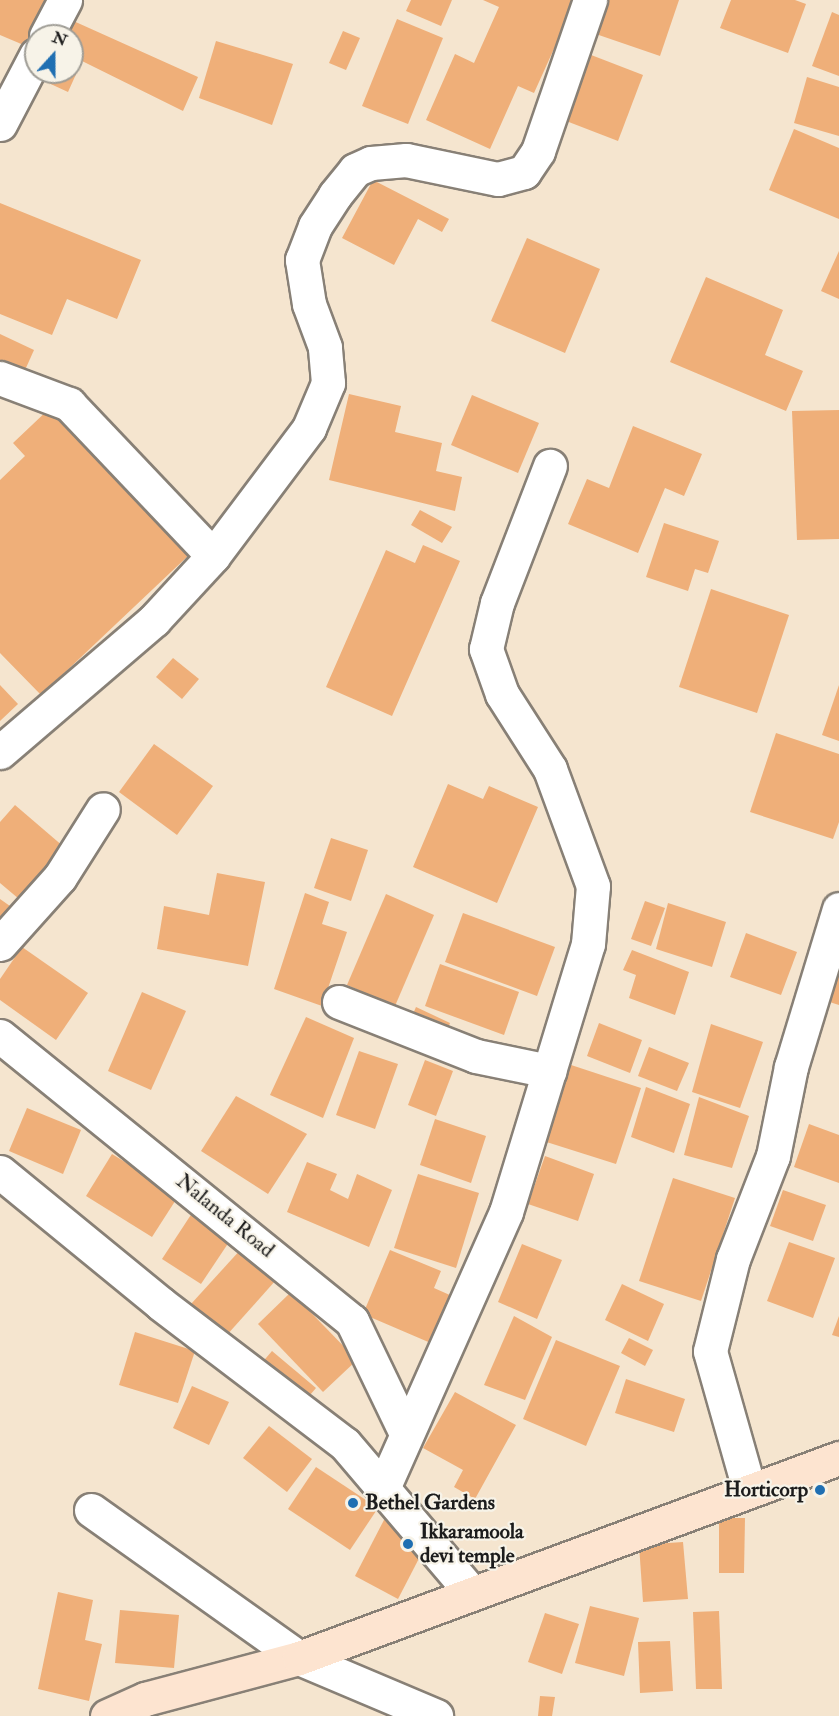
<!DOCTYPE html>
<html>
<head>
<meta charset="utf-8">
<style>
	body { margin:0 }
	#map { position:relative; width:839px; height:1716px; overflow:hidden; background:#f5e5cf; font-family:"IM FELL Double Pica",serif }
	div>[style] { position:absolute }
	.building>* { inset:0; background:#efaf79 }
	.roads { filter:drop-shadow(2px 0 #888076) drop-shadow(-2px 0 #888076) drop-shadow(0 2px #888076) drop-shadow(0 -2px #888076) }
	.street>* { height:33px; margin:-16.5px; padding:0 16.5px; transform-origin:16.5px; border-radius:16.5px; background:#fff }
	.secondary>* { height:33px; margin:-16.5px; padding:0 16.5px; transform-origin:16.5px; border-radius:16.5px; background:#fde4d0 }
	.dots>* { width:16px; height:16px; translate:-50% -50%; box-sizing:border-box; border:3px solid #f7f3e8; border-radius:50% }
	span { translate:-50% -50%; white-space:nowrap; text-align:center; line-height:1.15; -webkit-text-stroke:4.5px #f7f3e8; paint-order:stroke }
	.street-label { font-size:21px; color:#1c1c1c }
	.poi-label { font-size:21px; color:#1c1c1c; font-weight:700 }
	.right { translate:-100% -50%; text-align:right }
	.left { translate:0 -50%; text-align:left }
	.north { position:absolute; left:24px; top:24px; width:60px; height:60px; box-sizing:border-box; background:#f7f3e8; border:2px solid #9f9d96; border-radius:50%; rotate:21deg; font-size:16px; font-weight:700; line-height:24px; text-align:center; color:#1c1c1c }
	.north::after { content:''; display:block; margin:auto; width:21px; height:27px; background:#1f6fb2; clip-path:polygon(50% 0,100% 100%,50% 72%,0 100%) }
</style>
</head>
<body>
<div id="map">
	<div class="building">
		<i style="clip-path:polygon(0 0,45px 0,26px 46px,0 35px)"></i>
		<i style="clip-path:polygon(411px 0,452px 0,441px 26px,406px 11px)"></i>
		<i style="clip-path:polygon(483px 0,576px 0,534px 93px,518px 86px,490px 149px,426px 120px,455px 54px,474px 63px,499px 7px)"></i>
		<i style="clip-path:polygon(601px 0,679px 0,660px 56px,590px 32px)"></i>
		<i style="clip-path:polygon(731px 0,795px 0,806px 4px,788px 53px,720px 28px)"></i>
		<i style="clip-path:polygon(832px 12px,839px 15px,839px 76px,812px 66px)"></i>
		<i style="clip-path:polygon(69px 19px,198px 77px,183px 111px,82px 61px,68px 92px,42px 80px,45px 72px,72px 72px,72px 36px,61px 36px)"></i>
		<i style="clip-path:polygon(397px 19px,443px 38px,408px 124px,362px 106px)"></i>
		<i style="clip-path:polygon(343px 31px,360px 38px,346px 70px,329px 63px)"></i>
		<i style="clip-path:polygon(216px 41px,293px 64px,272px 125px,199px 98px)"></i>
		<i style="clip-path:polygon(586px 53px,643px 75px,618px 141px,561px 119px)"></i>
		<i style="clip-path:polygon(807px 77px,839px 87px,839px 136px,794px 123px)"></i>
		<i style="clip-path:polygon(794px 129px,839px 148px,839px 219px,769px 190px)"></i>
		<i style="clip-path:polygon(373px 180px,449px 219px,442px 232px,418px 219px,394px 265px,342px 238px)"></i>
		<i style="clip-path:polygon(0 203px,141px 260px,117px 319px,67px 299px,52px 335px,0 314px)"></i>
		<i style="clip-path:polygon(527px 238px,600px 269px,565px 353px,491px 321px)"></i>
		<i style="clip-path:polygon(839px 251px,839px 299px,821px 291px)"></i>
		<i style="clip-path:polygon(706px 277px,783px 310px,765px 355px,803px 371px,786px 411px,670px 362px)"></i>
		<i style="clip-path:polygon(0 334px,34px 350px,21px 379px,0 369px)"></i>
		<i style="clip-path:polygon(349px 394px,401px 406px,395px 432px,442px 443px,436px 471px,462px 477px,455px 511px,329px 480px)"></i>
		<i style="clip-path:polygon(472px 395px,539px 423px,518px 473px,451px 445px)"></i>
		<i style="clip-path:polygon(51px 407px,190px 554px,41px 695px,0 653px,0 480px,25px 456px,13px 443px)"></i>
		<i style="clip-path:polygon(839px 410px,839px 539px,797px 540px,792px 411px)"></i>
		<i style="clip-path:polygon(633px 426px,702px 454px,684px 496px,665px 488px,638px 553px,568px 524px,587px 479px,609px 488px)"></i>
		<i style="clip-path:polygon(420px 510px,452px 527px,442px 543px,411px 525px)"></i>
		<i style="clip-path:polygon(664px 523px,719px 541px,708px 573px,695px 569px,688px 591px,646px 577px)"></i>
		<i style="clip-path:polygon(423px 545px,460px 561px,392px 716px,326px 687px,386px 550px,415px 563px)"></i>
		<i style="clip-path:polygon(711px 589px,789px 615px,757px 713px,679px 687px)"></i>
		<i style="clip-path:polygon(173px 658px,199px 679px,182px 699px,156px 677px)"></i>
		<i style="clip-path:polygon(0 685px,18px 704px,0 721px)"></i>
		<i style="clip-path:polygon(839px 685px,839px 741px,822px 735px)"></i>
		<i style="clip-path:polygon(776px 733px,839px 754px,839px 822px,833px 839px,750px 812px)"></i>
		<i style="clip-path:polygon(154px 744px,213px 786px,177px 835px,119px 792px)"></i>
		<i style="clip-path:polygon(448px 784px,483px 799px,489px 786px,538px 807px,497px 903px,413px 867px)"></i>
		<i style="clip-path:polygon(15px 805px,64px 847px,19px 899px,0 883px,0 822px)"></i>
		<i style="clip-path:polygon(331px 838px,368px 850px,351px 901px,314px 888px)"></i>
		<i style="clip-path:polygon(217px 873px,265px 882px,248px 966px,157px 949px,164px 906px,209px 915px)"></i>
		<i style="clip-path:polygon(305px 893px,329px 902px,322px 924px,347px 932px,322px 1006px,274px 989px)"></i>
		<i style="clip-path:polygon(386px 894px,434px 915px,395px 1006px,347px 985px)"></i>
		<i style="clip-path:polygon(0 899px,10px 906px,0 921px)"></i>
		<i style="clip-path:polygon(645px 901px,665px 908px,651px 946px,631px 939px)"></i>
		<i style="clip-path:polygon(668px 903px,726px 922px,712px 967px,656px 949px)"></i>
		<i style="clip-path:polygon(463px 913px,555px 947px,537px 996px,445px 962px)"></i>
		<i style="clip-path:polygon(746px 933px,797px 952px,781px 995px,730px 977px)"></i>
		<i style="clip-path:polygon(22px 947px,88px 993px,56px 1040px,0 1000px,0 979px)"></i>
		<i style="clip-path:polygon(839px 948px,839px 1005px,820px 999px)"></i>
		<i style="clip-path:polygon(632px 950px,689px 972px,675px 1015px,629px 998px,636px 975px,623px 970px)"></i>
		<i style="clip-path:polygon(440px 964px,519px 992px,504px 1035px,425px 1006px)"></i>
		<i style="clip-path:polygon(142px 992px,186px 1011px,151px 1090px,108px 1071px)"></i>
		<i style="clip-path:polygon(416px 1007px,450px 1023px,445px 1036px,410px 1021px)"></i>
		<i style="clip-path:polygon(306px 1017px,354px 1038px,323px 1118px,270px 1095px)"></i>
		<i style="clip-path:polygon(599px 1023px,642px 1040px,630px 1073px,587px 1056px)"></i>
		<i style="clip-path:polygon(711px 1024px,763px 1042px,740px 1108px,692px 1092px)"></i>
		<i style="clip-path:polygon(649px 1047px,689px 1063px,677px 1091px,638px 1076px)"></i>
		<i style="clip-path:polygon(359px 1051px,398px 1064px,375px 1129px,336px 1115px)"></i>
		<i style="clip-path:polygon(425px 1060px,453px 1071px,436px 1116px,408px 1105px)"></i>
		<i style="clip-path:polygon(565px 1063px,641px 1088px,616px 1164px,537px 1139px)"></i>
		<i style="clip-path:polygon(646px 1087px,690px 1104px,674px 1153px,631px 1137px)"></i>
		<i style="clip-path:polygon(236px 1096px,307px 1134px,268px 1194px,201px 1151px)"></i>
		<i style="clip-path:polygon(699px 1097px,749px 1116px,732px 1168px,684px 1155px)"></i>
		<i style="clip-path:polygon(27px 1108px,81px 1130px,63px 1174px,9px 1151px)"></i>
		<i style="clip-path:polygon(435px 1119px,486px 1136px,471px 1183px,420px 1165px)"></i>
		<i style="clip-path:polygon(809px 1124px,839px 1135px,839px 1183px,794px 1167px)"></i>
		<i style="clip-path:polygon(112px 1154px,179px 1195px,152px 1237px,86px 1196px)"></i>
		<i style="clip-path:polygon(545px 1156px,594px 1174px,578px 1221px,528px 1204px)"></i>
		<i style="clip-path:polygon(307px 1162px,337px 1174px,330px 1190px,348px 1199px,357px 1174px,392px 1190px,369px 1247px,287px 1212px)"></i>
		<i style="clip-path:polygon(418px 1174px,479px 1193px,456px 1268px,394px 1248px)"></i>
		<i style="clip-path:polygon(673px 1178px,735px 1198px,701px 1301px,639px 1281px)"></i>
		<i style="clip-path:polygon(783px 1190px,826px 1205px,813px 1241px,770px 1226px)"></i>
		<i style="clip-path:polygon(198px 1204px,237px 1230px,201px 1284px,162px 1259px)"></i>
		<i style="clip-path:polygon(789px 1242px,835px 1258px,813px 1318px,767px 1301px)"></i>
		<i style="clip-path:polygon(522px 1244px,562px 1260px,537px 1319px,498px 1302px)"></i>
		<i style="clip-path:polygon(242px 1248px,276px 1280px,226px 1336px,191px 1304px)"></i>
		<i style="clip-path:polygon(390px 1250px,441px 1271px,434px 1288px,452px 1296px,433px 1344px,363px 1314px)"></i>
		<i style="clip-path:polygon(622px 1284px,664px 1304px,648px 1341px,605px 1320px)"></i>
		<i style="clip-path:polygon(291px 1292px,357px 1360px,323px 1392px,258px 1324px)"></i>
		<i style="clip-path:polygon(514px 1316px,552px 1337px,525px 1400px,484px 1385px)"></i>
		<i style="clip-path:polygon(839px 1316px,839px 1337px,832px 1335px)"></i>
		<i style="clip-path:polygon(135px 1332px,195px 1351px,178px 1403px,119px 1385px)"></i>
		<i style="clip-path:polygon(629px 1338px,653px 1350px,645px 1366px,621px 1353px)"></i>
		<i style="clip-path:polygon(556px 1340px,620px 1366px,586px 1446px,523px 1419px)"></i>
		<i style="clip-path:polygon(272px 1351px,316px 1388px,304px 1402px,260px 1365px)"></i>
		<i style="clip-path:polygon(626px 1379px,685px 1399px,674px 1432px,615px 1413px)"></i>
		<i style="clip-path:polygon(192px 1386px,229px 1402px,209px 1445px,173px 1428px)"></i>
		<i style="clip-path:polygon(455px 1392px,516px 1425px,475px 1499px,454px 1487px,463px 1470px,423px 1448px)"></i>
		<i style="clip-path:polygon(269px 1426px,312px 1459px,287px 1492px,243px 1458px)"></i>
		<i style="clip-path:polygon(316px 1467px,378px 1508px,350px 1550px,288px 1509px)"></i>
		<i style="clip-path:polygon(385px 1518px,428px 1541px,398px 1599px,355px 1576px)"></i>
		<i style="clip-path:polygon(719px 1518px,745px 1518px,744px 1573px,719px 1573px)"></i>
		<i style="clip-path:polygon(683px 1542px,688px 1599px,643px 1602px,639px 1545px)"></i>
		<i style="clip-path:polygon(58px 1592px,93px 1600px,85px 1640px,102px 1644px,89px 1701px,38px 1689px)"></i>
		<i style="clip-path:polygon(590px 1606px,639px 1618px,624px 1676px,575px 1663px)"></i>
		<i style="clip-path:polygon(120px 1610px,179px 1615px,174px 1668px,115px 1663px)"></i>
		<i style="clip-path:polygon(719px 1611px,722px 1689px,696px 1689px,693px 1612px)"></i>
		<i style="clip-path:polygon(545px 1613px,579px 1624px,562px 1674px,528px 1662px)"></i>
		<i style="clip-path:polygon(670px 1641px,673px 1691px,640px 1693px,638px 1642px)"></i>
		<i style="clip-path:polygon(540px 1696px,555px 1697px,552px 1716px,538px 1716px)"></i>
	</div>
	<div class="roads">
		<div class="street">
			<i style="left:46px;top:36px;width:41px;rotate:-62.2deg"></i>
			<i style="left:0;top:124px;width:78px;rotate:-62.4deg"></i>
			<i style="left:0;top:378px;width:74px;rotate:20.6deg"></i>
			<i style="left:69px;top:404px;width:209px;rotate:46.5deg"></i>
			<i style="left:0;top:752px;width:203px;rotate:-40.6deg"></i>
			<i style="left:154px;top:620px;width:87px;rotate:-47.3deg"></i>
			<i style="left:213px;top:556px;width:160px;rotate:-53.1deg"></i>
			<i style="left:309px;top:428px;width:49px;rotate:-67.1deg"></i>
			<i style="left:328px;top:383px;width:36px;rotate:-95deg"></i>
			<i style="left:325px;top:347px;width:46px;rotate:-110.4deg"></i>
			<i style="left:309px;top:304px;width:45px;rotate:-99deg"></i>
			<i style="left:302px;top:260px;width:36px;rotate:-69deg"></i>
			<i style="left:315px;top:226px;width:37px;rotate:-57deg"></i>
			<i style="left:335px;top:195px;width:32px;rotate:-51deg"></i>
			<i style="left:355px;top:170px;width:17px;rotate:-24deg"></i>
			<i style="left:371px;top:163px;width:35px;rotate:-5deg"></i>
			<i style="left:406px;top:160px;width:94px;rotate:11.7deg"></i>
			<i style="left:498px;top:179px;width:27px;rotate:-15deg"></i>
			<i style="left:524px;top:172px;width:25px;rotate:-56deg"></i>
			<i style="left:538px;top:151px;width:160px;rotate:-71deg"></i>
			<i style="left:0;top:944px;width:90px;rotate:-48.2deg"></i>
			<i style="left:60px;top:877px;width:80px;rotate:-57.7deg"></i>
			<i style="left:339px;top:1002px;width:147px;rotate:21.5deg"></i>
			<i style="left:476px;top:1056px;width:75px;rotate:11.6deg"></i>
			<i style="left:0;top:1036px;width:453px;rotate:39deg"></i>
			<i style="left:352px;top:1321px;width:124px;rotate:64.3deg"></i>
			<i style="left:0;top:1172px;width:208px;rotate:39.3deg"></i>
			<i style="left:161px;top:1304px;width:231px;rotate:37.3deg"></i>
			<i style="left:345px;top:1444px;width:196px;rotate:49.6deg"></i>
			<i style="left:384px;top:1486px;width:300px;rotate:-66deg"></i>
			<i style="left:506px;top:1212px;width:280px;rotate:-73deg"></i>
			<i style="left:588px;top:944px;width:58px;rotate:-85.1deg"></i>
			<i style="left:593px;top:886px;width:125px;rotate:-110.2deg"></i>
			<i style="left:550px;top:769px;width:89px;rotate:-122.6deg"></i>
			<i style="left:502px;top:694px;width:48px;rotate:-109.6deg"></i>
			<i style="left:486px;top:649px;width:47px;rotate:-76.6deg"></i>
			<i style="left:497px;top:603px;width:147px;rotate:-68.9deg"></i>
			<i style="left:749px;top:1489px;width:143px;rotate:-105.8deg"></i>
			<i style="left:710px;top:1351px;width:95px;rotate:-76deg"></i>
			<i style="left:733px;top:1259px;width:110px;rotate:-68.8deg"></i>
			<i style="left:773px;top:1156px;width:91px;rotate:-78.6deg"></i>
			<i style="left:791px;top:1067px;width:165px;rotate:-73.1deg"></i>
			<i style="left:91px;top:1510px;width:255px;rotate:35.4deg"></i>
			<i style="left:299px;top:1658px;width:149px;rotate:22.9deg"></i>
		</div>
		<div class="secondary">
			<i style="left:107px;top:1716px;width:42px;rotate:-24.1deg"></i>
			<i style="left:145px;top:1699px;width:159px;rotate:-14.9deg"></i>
			<i style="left:299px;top:1658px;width:576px;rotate:-20.32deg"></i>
		</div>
	</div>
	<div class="dots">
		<i style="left:820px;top:1490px;background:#1f6fb2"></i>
		<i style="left:353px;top:1503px;background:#1f6fb2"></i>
		<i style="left:408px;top:1544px;background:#1f6fb2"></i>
	</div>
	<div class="street-label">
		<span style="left:225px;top:1216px;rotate:39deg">Nalanda Road</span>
	</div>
	<div class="poi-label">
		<span class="right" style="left:808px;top:1490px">Horticorp</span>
		<span class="left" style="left:365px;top:1503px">Bethel Gardens</span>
		<span class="left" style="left:420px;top:1544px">Ikkaramoola<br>devi temple</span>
	</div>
	<div class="north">N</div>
</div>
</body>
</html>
